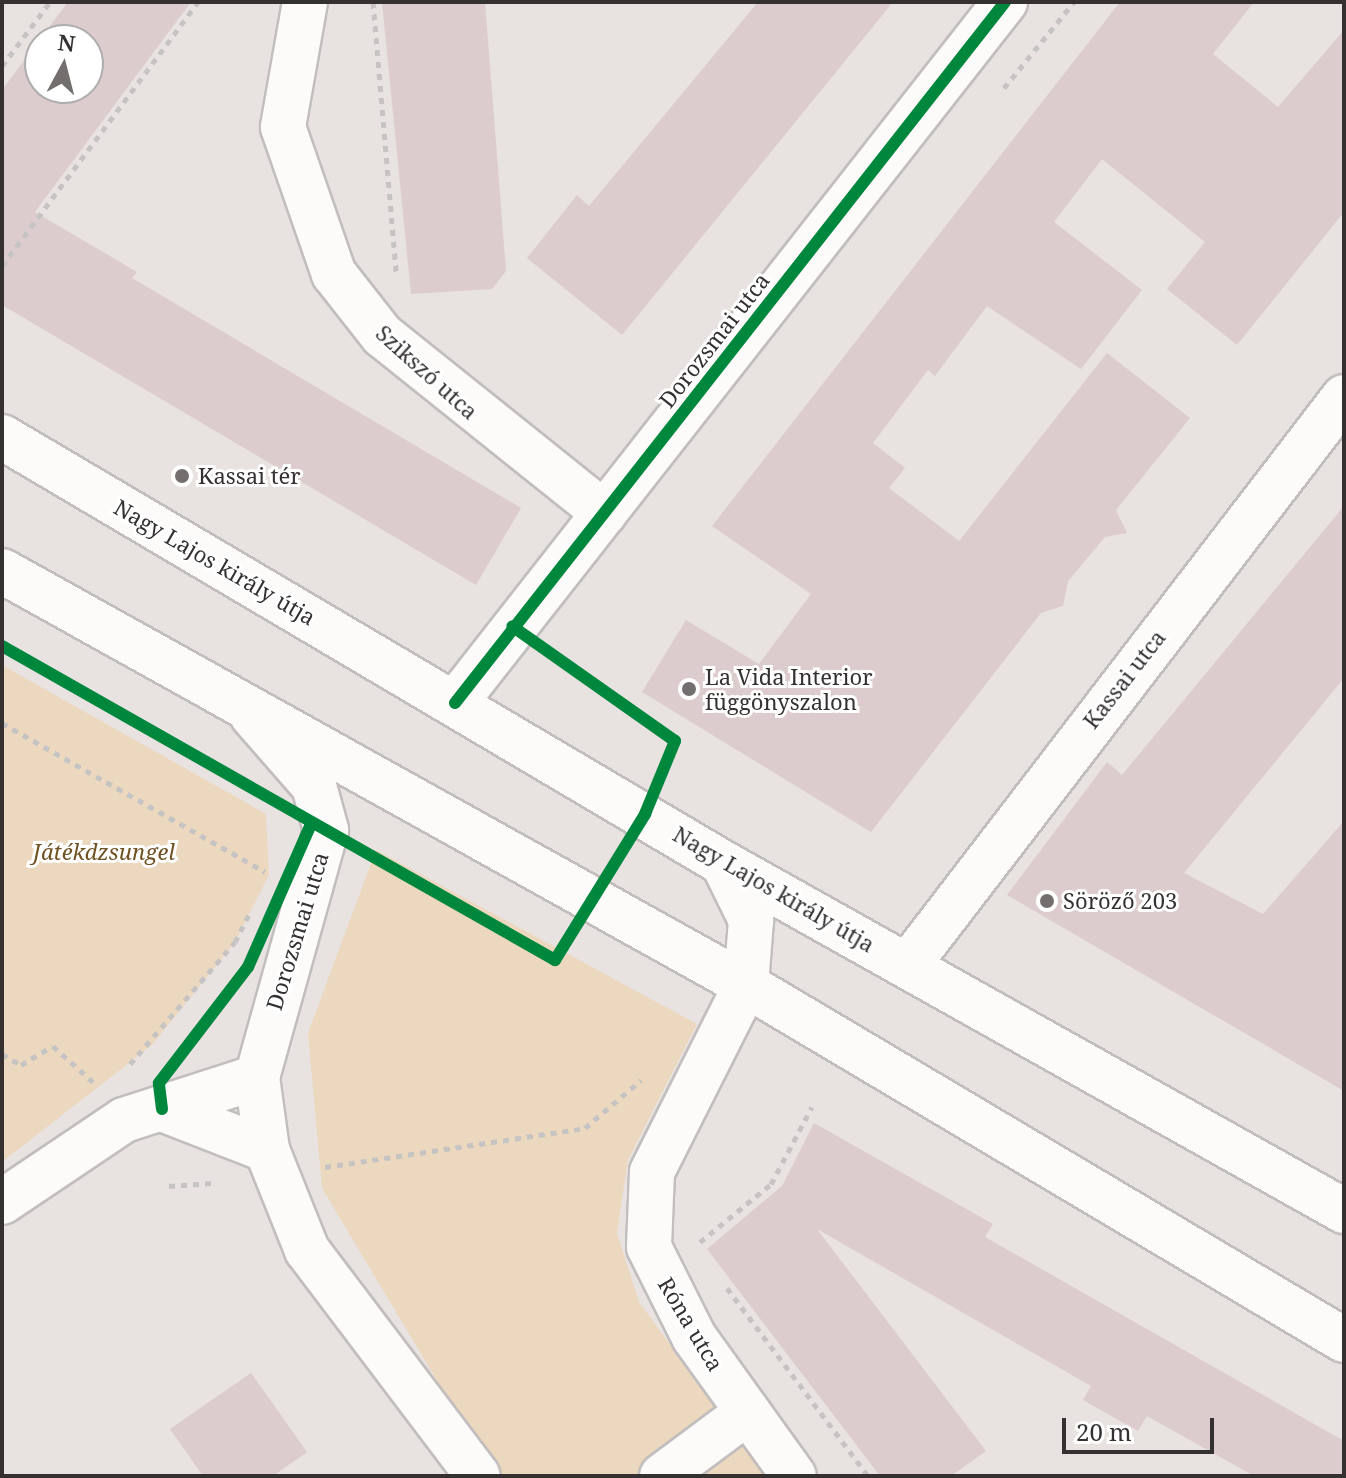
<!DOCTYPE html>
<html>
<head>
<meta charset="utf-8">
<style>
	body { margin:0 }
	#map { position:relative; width:1346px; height:1478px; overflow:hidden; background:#e8e2e1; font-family:"Noto Serif",serif }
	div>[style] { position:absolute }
	.green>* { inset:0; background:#ecd8be }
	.building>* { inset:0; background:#ddcccd }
	.path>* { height:5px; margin-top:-2.5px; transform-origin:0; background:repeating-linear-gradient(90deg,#c6c4c3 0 6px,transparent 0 12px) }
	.roads { filter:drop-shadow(2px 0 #c2bebd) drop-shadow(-2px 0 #c2bebd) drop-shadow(0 2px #c2bebd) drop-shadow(0 -2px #c2bebd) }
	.minor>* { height:44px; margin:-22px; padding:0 22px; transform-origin:22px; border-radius:22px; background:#fcfbfa }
	.tertiary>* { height:44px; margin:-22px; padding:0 22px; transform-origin:22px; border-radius:22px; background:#fcfbfa }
	.secondary>* { height:44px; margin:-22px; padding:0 22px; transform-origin:22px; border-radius:22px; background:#fcfbfa }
	.cycleway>* { height:12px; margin:-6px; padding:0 6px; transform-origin:6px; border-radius:6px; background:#00873e }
	.dots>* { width:22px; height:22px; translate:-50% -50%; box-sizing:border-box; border:4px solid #fff; border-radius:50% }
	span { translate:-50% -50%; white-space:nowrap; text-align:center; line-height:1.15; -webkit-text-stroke:6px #fff; paint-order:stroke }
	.street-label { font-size:22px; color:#353131 }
	.poi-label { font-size:22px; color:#353131 }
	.left { translate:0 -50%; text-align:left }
	.park-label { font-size:22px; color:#6f5122; font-style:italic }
	.frame { position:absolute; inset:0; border:4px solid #353131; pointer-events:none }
	.north { position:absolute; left:24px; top:24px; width:80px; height:80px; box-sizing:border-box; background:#fff; border:2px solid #aeadad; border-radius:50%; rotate:7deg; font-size:22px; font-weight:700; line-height:32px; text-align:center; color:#353131 }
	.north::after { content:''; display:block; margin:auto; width:28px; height:36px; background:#746f6f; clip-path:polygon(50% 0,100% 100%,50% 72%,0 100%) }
	.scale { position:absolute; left:1062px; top:1418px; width:152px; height:36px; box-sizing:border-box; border:4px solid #353131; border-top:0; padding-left:10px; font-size:24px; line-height:28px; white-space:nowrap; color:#353131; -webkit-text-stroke:6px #fff; paint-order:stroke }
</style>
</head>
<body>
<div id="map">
	<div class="green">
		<i style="clip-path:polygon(2px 665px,266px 814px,269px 875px,235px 942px,152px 1045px,2px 1162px)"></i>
		<i style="clip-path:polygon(376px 850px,697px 1024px,628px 1160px,617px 1233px,639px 1302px,766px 1476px,494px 1476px,322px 1188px,308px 1033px)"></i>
	</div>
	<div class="building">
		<i style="clip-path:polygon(evenodd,68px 2px,191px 2px,35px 212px,137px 272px,132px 278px,521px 508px,476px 585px,2px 305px,2px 90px,68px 2px,40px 40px,88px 40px,88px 88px,40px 88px,40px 40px)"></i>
		<i style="clip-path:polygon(382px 2px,485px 2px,506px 271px,492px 289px,411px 294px)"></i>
		<i style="clip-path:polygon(758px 2px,893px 2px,622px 335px,527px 258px,577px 195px,589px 206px)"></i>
		<i style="clip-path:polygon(1120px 2px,1254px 2px,1213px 54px,1278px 107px,1344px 30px,1344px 212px,1237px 345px,1167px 289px,1205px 242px,1102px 159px,1054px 222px,1142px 290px,1081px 369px,987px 306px,935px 376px,928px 370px,873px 443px,905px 468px,889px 488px,959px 541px,1107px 353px,1190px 418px,1116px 510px,1127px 533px,1105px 537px,1068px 581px,1063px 606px,1041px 613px,871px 832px,642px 692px,686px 620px,759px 664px,811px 594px,712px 526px)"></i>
		<i style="clip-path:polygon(1344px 506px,1344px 678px,1184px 873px,1263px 914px,1344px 821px,1344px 1091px,1007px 895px,1107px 762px,1122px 775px)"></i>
		<i style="clip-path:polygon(814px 1123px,993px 1224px,985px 1237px,1344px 1441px,1344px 1476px,1254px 1476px,1147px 1416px,1138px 1431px,1083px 1400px,1091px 1386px,817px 1229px,986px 1451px,951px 1476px,880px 1476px,707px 1249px,782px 1186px)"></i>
		<i style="clip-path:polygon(251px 1373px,307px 1452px,273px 1476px,203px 1476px,170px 1429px)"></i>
	</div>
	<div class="path">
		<i style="left:373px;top:2px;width:271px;rotate:85.1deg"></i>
		<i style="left:2px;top:66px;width:80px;rotate:-53.1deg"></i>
		<i style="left:1004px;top:88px;width:111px;rotate:-50.9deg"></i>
		<i style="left:2px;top:266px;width:329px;rotate:-53.4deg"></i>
		<i style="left:2px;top:723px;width:302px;rotate:29.5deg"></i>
		<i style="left:2px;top:1054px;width:22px;rotate:30deg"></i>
		<i style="left:21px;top:1065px;width:37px;rotate:-31deg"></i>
		<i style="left:53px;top:1046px;width:57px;rotate:42.1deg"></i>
		<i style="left:130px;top:1064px;width:161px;rotate:-49.3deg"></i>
		<i style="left:235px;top:942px;width:33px;rotate:-63deg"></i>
		<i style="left:325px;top:1167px;width:263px;rotate:-8.5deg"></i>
		<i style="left:585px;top:1128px;width:74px;rotate:-40.6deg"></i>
		<i style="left:169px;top:1186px;width:43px;rotate:-4deg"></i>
		<i style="left:700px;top:1242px;width:92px;rotate:-39.2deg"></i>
		<i style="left:771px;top:1184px;width:87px;rotate:-62deg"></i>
		<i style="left:727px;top:1288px;width:235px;rotate:53.1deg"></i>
	</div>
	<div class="roads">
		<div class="minor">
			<i style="left:305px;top:2px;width:127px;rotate:100deg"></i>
			<i style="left:283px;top:127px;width:156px;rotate:70.9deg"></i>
			<i style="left:334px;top:274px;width:78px;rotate:51.8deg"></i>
			<i style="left:382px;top:335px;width:285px;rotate:38.7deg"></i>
			<i style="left:455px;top:703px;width:891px;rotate:-51.88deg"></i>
			<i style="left:908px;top:965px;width:716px;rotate:-52.49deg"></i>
			<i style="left:162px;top:1109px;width:113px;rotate:21.3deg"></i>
			<i style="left:2px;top:1202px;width:147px;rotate:-33.9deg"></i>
			<i style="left:124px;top:1120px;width:140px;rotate:-17.9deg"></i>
			<i style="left:662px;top:1476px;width:107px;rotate:-36.7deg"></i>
		</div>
		<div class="tertiary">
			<i style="left:252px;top:715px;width:94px;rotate:48.9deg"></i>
			<i style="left:314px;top:786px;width:46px;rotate:74.7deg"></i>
			<i style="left:326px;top:830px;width:256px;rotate:105.6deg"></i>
			<i style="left:257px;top:1077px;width:74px;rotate:82.2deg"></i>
			<i style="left:267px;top:1150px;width:108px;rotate:68.2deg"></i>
			<i style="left:307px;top:1250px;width:283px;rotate:52.9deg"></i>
			<i style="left:723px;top:863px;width:64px;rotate:63.8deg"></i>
			<i style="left:751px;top:920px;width:65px;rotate:94.4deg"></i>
			<i style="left:746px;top:985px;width:209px;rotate:116.7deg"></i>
			<i style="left:652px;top:1172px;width:75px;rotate:92.3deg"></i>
			<i style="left:649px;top:1247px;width:101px;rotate:63.4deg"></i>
			<i style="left:694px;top:1337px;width:171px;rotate:54.3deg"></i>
		</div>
		<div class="secondary">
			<i style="left:2px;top:437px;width:837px;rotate:30.58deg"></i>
			<i style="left:723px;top:863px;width:712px;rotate:29.27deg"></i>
			<i style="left:2px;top:571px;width:851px;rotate:29.09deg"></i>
			<i style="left:746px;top:985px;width:695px;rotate:30.7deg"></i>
		</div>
	</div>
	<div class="cycleway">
		<i style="left:2px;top:646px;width:636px;rotate:29.59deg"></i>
		<i style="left:555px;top:960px;width:172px;rotate:-58.3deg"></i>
		<i style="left:645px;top:814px;width:79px;rotate:-67.7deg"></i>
		<i style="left:675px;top:741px;width:199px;rotate:-144.8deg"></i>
		<i style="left:455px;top:703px;width:891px;rotate:-51.88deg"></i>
		<i style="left:162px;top:1109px;width:26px;rotate:-97deg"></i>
		<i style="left:159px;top:1083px;width:146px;rotate:-52.5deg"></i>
		<i style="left:248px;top:967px;width:156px;rotate:-66.2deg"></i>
	</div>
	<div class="dots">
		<i style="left:182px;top:476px;background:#746f6f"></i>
		<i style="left:689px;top:689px;background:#746f6f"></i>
		<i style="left:1047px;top:901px;background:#746f6f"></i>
	</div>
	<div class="street-label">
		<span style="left:714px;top:340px;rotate:-52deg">Dorozsmai utca</span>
		<span style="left:427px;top:372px;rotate:42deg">Szikszó utca</span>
		<span style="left:215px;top:562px;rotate:30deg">Nagy Lajos király útja</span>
		<span style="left:1124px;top:679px;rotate:-52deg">Kassai utca</span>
		<span style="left:774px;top:889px;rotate:30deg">Nagy Lajos király útja</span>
		<span style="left:297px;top:931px;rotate:-73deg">Dorozsmai utca</span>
		<span style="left:691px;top:1324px;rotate:59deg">Róna utca</span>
	</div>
	<div class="poi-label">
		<span class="left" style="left:198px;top:476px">Kassai tér</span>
		<span class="left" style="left:705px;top:689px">La Vida Interior<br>függönyszalon</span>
		<span class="left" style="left:1063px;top:901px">Söröző 203</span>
	</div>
	<div class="park-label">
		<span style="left:104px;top:852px">Játékdzsungel</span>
	</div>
	<div class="frame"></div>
	<div class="north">N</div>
	<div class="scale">20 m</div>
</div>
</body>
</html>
